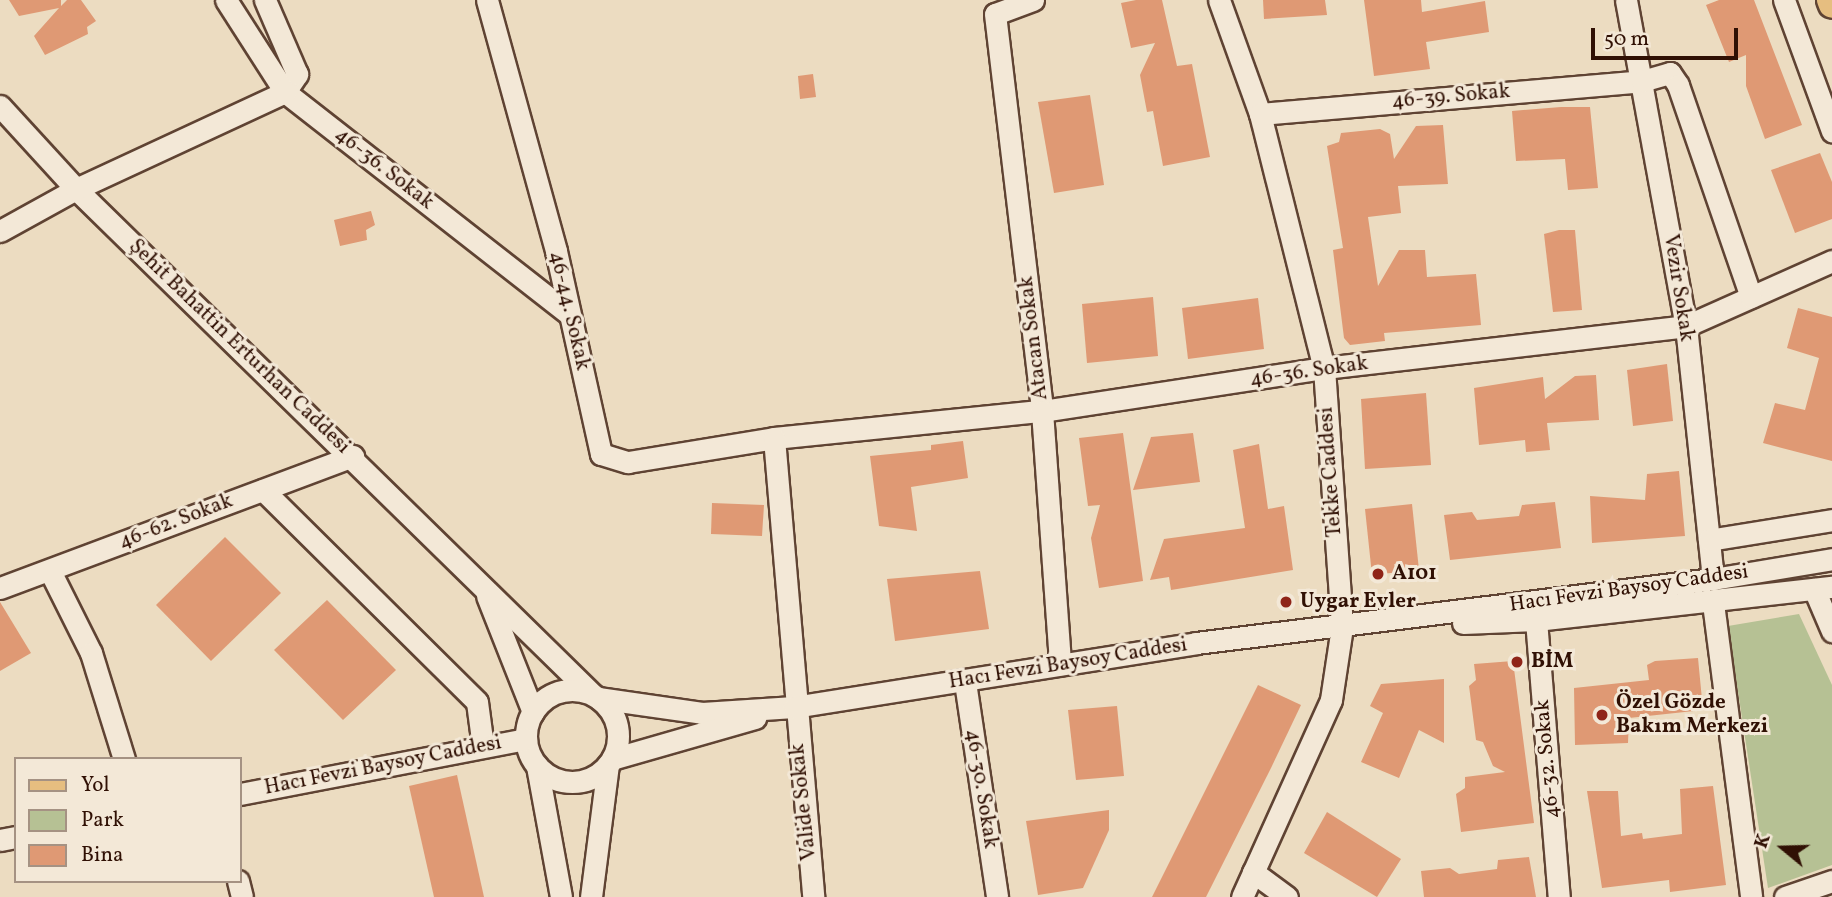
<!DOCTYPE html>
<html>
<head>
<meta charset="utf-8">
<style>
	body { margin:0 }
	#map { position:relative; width:1832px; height:897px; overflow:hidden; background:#ecdcc1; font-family:Vollkorn,serif }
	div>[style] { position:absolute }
	.green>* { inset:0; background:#b6c194 }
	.building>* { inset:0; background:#df9974 }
	.roads { filter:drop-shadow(2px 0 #5f4333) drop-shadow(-2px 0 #5f4333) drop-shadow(0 2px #5f4333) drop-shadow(0 -2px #5f4333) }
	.minor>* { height:21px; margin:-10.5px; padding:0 10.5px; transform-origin:10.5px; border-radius:10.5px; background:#f3e8d7 }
	.minor>.ring { margin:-10.5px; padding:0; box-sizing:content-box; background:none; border:21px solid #f3e8d7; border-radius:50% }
	.major>* { height:26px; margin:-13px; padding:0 13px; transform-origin:13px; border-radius:13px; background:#e6be80 }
	.dots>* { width:19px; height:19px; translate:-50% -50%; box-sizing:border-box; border:4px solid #f3e8d7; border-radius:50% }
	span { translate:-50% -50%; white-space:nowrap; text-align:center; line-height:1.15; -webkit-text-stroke:6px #f3e8d7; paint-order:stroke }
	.street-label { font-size:21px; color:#301004 }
	.poi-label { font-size:21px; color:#301004; font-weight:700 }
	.left { translate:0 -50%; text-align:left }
	.legend { position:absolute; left:14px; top:757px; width:228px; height:126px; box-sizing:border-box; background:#f3e8d7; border:2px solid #a59283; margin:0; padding:9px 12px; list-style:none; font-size:21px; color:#301004 }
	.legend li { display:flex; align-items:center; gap:14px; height:35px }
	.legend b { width:35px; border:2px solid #a59283 }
	.north { position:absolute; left:1748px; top:813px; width:70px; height:70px; -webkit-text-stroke:5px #f3e8d7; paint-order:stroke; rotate:289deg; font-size:19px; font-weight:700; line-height:28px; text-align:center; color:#301004 }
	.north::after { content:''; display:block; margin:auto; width:24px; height:32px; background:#301004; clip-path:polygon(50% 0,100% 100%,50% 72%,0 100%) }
	.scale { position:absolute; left:1591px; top:28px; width:147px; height:32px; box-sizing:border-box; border:4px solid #301004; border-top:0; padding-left:9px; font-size:21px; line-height:24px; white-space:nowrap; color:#301004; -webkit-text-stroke:5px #f3e8d7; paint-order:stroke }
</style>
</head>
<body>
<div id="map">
	<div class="green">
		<i style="clip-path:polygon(1799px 614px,1832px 685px,1832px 865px,1768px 888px,1728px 626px)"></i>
	</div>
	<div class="building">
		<i style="clip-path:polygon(9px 0,61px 0,61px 6px,67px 0,81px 0,96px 21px,87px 27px,88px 34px,45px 55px,34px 36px,59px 8px,19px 16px)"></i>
		<i style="clip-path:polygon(1136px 0,1162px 0,1177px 66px,1192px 64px,1210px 157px,1163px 166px,1153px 111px,1147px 112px,1140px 75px,1155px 43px,1131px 48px,1121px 3px)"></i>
		<i style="clip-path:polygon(1263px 0,1325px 0,1327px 15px,1264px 19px)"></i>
		<i style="clip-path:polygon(1364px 0,1421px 0,1422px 12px,1485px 1px,1489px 32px,1426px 42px,1430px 69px,1374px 76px)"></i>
		<i style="clip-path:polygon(1719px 0,1754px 0,1802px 125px,1765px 139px,1746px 86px,1746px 55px,1729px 62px,1706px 5px)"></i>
		<i style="clip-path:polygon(813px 74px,816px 97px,800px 99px,798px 76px)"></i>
		<i style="clip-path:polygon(1090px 95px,1104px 185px,1054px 193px,1038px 102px)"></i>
		<i style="clip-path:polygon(1561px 107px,1590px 107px,1598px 188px,1568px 190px,1565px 159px,1516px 161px,1512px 111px)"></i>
		<i style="clip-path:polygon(1443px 125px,1448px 184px,1398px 186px,1401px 213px,1368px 217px,1378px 286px,1399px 250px,1425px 250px,1427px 277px,1476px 274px,1481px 325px,1384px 333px,1385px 341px,1350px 345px,1344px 338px,1333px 250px,1343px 248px,1327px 146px,1339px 142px,1341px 133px,1380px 129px,1390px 134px,1394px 159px,1416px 126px)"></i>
		<i style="clip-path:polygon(1820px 153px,1832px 182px,1832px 219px,1795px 233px,1771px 170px)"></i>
		<i style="clip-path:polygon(371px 211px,375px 225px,366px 230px,367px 240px,340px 246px,334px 220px)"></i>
		<i style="clip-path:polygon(1559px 230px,1575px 230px,1582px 310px,1553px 312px,1544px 234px)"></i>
		<i style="clip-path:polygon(1153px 297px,1158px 356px,1087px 363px,1082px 304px)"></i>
		<i style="clip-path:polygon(1258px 298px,1264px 349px,1188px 359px,1182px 308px)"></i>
		<i style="clip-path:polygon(1798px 308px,1832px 317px,1832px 461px,1763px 443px,1775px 403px,1805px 410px,1819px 358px,1787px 348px)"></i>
		<i style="clip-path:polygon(1667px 364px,1673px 421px,1633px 426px,1627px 370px)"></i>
		<i style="clip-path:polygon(1596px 375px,1599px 420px,1547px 423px,1550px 450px,1526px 452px,1525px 440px,1479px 445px,1474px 388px,1543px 377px,1545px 399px,1575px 376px)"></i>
		<i style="clip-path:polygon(1426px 393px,1431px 465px,1365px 469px,1361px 399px)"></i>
		<i style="clip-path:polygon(1123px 433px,1143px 581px,1099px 588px,1091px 538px,1100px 505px,1088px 506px,1079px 438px)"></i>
		<i style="clip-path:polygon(1193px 433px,1200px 482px,1133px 490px,1151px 437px)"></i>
		<i style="clip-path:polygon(963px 441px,968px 478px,911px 487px,917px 531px,879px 526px,870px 456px,931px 450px,931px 445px)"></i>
		<i style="clip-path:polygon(1259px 444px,1268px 509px,1284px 506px,1293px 570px,1171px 590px,1169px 577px,1150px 580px,1164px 539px,1245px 528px,1233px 450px)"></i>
		<i style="clip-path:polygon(1679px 471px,1685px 536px,1592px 543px,1590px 496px,1645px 500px,1647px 474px)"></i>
		<i style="clip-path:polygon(1555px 502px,1561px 548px,1450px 560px,1444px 515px,1472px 512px,1477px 520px,1519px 516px,1522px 505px)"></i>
		<i style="clip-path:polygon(712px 503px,764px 505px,762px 536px,711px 534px)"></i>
		<i style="clip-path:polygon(1412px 504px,1419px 570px,1372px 575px,1365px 509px)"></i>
		<i style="clip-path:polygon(225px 537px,281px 593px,211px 661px,156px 605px)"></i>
		<i style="clip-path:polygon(980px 571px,989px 629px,895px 641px,887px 579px)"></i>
		<i style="clip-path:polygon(327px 600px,396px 670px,343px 720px,274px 650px)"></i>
		<i style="clip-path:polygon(0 602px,31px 653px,0 671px)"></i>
		<i style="clip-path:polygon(1698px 658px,1703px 710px,1629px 718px,1628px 743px,1575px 745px,1574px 688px,1649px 680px,1647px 665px,1655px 661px)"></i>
		<i style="clip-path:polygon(1513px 661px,1534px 823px,1461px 832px,1456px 794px,1465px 788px,1465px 777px,1505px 772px,1493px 766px,1483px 742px,1476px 740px,1469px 686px,1476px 680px,1474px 664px)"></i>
		<i style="clip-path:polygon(1444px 679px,1444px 743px,1419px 730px,1399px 778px,1361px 762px,1383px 713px,1370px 706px,1381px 684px)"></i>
		<i style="clip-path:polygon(1258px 685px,1301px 705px,1271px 768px,1206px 897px,1152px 897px)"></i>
		<i style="clip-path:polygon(1117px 706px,1124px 776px,1076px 780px,1068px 710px)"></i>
		<i style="clip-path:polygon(457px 775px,484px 897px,434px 897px,409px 786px)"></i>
		<i style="clip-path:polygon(1713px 786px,1726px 885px,1670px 892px,1669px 880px,1602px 888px,1587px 791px,1618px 791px,1621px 836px,1642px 833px,1643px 839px,1682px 834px,1680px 789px)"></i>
		<i style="clip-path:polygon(1109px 810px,1109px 830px,1083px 888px,1038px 895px,1026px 821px)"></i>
		<i style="clip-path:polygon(1327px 812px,1401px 859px,1377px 897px,1304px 853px)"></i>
		<i style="clip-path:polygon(1529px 857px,1536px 897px,1424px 897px,1421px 871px,1450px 868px,1459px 874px,1497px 869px,1498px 860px)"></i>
	</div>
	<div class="roads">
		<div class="minor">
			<i style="left:226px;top:0;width:109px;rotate:57.3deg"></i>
			<i style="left:285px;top:92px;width:360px;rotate:38deg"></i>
			<i style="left:487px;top:0;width:260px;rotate:74.6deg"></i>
			<i style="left:556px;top:251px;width:208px;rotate:77.5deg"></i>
			<i style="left:601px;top:454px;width:28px;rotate:17deg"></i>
			<i style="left:628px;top:462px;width:148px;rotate:-9.3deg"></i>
			<i style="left:774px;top:438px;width:269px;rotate:-5.8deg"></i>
			<i style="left:1042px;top:411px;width:285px;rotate:-8.7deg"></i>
			<i style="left:1324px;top:368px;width:364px;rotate:-6.6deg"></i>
			<i style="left:1686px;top:326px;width:160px;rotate:-24deg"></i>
			<i style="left:1033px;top:0;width:40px;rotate:159.8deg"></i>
			<i style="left:995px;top:14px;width:400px;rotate:83.2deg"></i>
			<i style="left:1042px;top:411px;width:254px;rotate:85.9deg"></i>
			<i style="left:1219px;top:0;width:121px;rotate:70.2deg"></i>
			<i style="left:1260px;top:114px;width:262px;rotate:75.9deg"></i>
			<i style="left:1324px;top:368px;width:260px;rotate:86deg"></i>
			<i style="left:1342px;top:627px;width:74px;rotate:98.6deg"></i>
			<i style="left:1331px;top:700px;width:216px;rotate:114.3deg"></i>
			<i style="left:1626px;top:0;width:331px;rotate:79.6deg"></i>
			<i style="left:1686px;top:326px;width:254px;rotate:83.9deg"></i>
			<i style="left:1784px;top:0;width:140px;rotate:69.9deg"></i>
			<i style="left:0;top:106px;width:113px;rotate:47.5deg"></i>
			<i style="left:76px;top:189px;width:722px;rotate:44.38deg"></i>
			<i style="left:1260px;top:114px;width:383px;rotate:-4.9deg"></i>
			<i style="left:1642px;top:81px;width:29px;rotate:-16deg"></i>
			<i style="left:1670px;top:73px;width:14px;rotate:56deg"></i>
			<i style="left:1678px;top:85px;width:224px;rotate:71deg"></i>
			<i style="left:0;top:231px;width:87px;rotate:-28.9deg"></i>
			<i style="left:76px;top:189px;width:230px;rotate:-24.9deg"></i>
			<i style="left:285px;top:92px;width:22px;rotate:-56deg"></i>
			<i style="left:297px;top:74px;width:81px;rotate:-113.4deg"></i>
			<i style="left:774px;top:438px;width:461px;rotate:85.1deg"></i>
			<i style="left:263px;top:490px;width:301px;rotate:44.7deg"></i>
			<i style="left:477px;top:702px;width:45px;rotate:82.4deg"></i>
			<i style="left:1709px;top:540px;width:125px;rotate:-9.2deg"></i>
			<i style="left:50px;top:571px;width:92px;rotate:63.4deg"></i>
			<i style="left:91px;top:653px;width:111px;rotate:72.7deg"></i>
			<i style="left:0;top:588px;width:377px;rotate:-20.5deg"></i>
			<i style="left:1814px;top:589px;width:46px;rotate:66.8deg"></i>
			<i style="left:487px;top:596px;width:125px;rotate:68.4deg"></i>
			<i style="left:1713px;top:603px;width:296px;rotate:82.6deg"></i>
			<i style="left:1536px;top:620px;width:278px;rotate:85.3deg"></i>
			<i style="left:1463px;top:623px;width:73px;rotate:-2.4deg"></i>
			<i style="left:1536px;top:620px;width:298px;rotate:-6.4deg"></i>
			<i style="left:965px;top:682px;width:217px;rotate:81.5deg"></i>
			<i class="ring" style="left:526px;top:690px;width:71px;height:71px"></i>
			<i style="left:598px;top:698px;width:105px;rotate:8.2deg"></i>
			<i style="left:702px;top:713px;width:92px;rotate:-3.7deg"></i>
			<i style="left:794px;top:707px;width:407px;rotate:-9deg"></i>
			<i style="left:1196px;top:643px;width:521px;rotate:-7.06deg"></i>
			<i style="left:1713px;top:579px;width:121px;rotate:-9.5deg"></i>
			<i style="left:612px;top:759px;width:149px;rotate:-16deg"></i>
			<i style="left:537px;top:766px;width:133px;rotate:79.6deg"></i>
			<i style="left:240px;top:794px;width:291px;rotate:-10.9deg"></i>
			<i style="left:0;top:840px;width:16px;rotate:-11deg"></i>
			<i style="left:1253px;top:872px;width:42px;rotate:36.3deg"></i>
			<i style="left:238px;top:881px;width:16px;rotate:76deg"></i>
			<i style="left:591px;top:897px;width:133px;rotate:-82.7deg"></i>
			<i style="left:1785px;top:897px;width:50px;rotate:-18.8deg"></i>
		</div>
		<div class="major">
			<i style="left:1830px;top:0;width:5px;rotate:68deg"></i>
		</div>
	</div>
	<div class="dots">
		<i style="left:1378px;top:574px;background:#8f2418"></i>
		<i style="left:1286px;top:602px;background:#8f2418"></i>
		<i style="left:1517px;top:662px;background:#8f2418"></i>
		<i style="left:1602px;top:715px;background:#8f2418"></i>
	</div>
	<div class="street-label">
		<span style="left:1451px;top:97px;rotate:-5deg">46-39. Sokak</span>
		<span style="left:384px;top:169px;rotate:38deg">46-36. Sokak</span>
		<span style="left:1678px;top:288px;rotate:81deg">Vezir Sokak</span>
		<span style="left:569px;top:311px;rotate:77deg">46-44. Sokak</span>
		<span style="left:1034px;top:338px;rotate:-97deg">Atacan Sokak</span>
		<span style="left:239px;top:347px;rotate:44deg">Şehit Bahattin Erturhan Caddesi</span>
		<span style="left:1309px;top:372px;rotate:-8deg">46-36. Sokak</span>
		<span style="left:1331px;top:472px;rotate:-94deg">Tekke Caddesi</span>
		<span style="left:176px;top:522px;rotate:-21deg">46-62. Sokak</span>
		<span style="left:1629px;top:589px;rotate:-8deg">Hacı Fevzi Baysoy Caddesi</span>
		<span style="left:1068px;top:664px;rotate:-9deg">Hacı Fevzi Baysoy Caddesi</span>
		<span style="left:1548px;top:759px;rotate:-95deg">46-32. Sokak</span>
		<span style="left:383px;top:766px;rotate:-11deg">Hacı Fevzi Baysoy Caddesi</span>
		<span style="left:981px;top:789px;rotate:81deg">46-30. Sokak</span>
		<span style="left:804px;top:802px;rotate:-96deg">Valide Sokak</span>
	</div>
	<div class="poi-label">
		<span class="left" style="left:1392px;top:574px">A101</span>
		<span class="left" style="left:1300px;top:602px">Uygar Evler</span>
		<span class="left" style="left:1531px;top:662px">BİM</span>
		<span class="left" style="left:1616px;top:715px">Özel Gözde<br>Bakım Merkezi</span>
	</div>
	<ul class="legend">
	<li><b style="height:9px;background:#e6be80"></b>Yol</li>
	<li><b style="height:19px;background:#b6c194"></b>Park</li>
	<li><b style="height:19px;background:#df9974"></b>Bina</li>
	</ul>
	<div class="north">K</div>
	<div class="scale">50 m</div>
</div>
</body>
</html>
